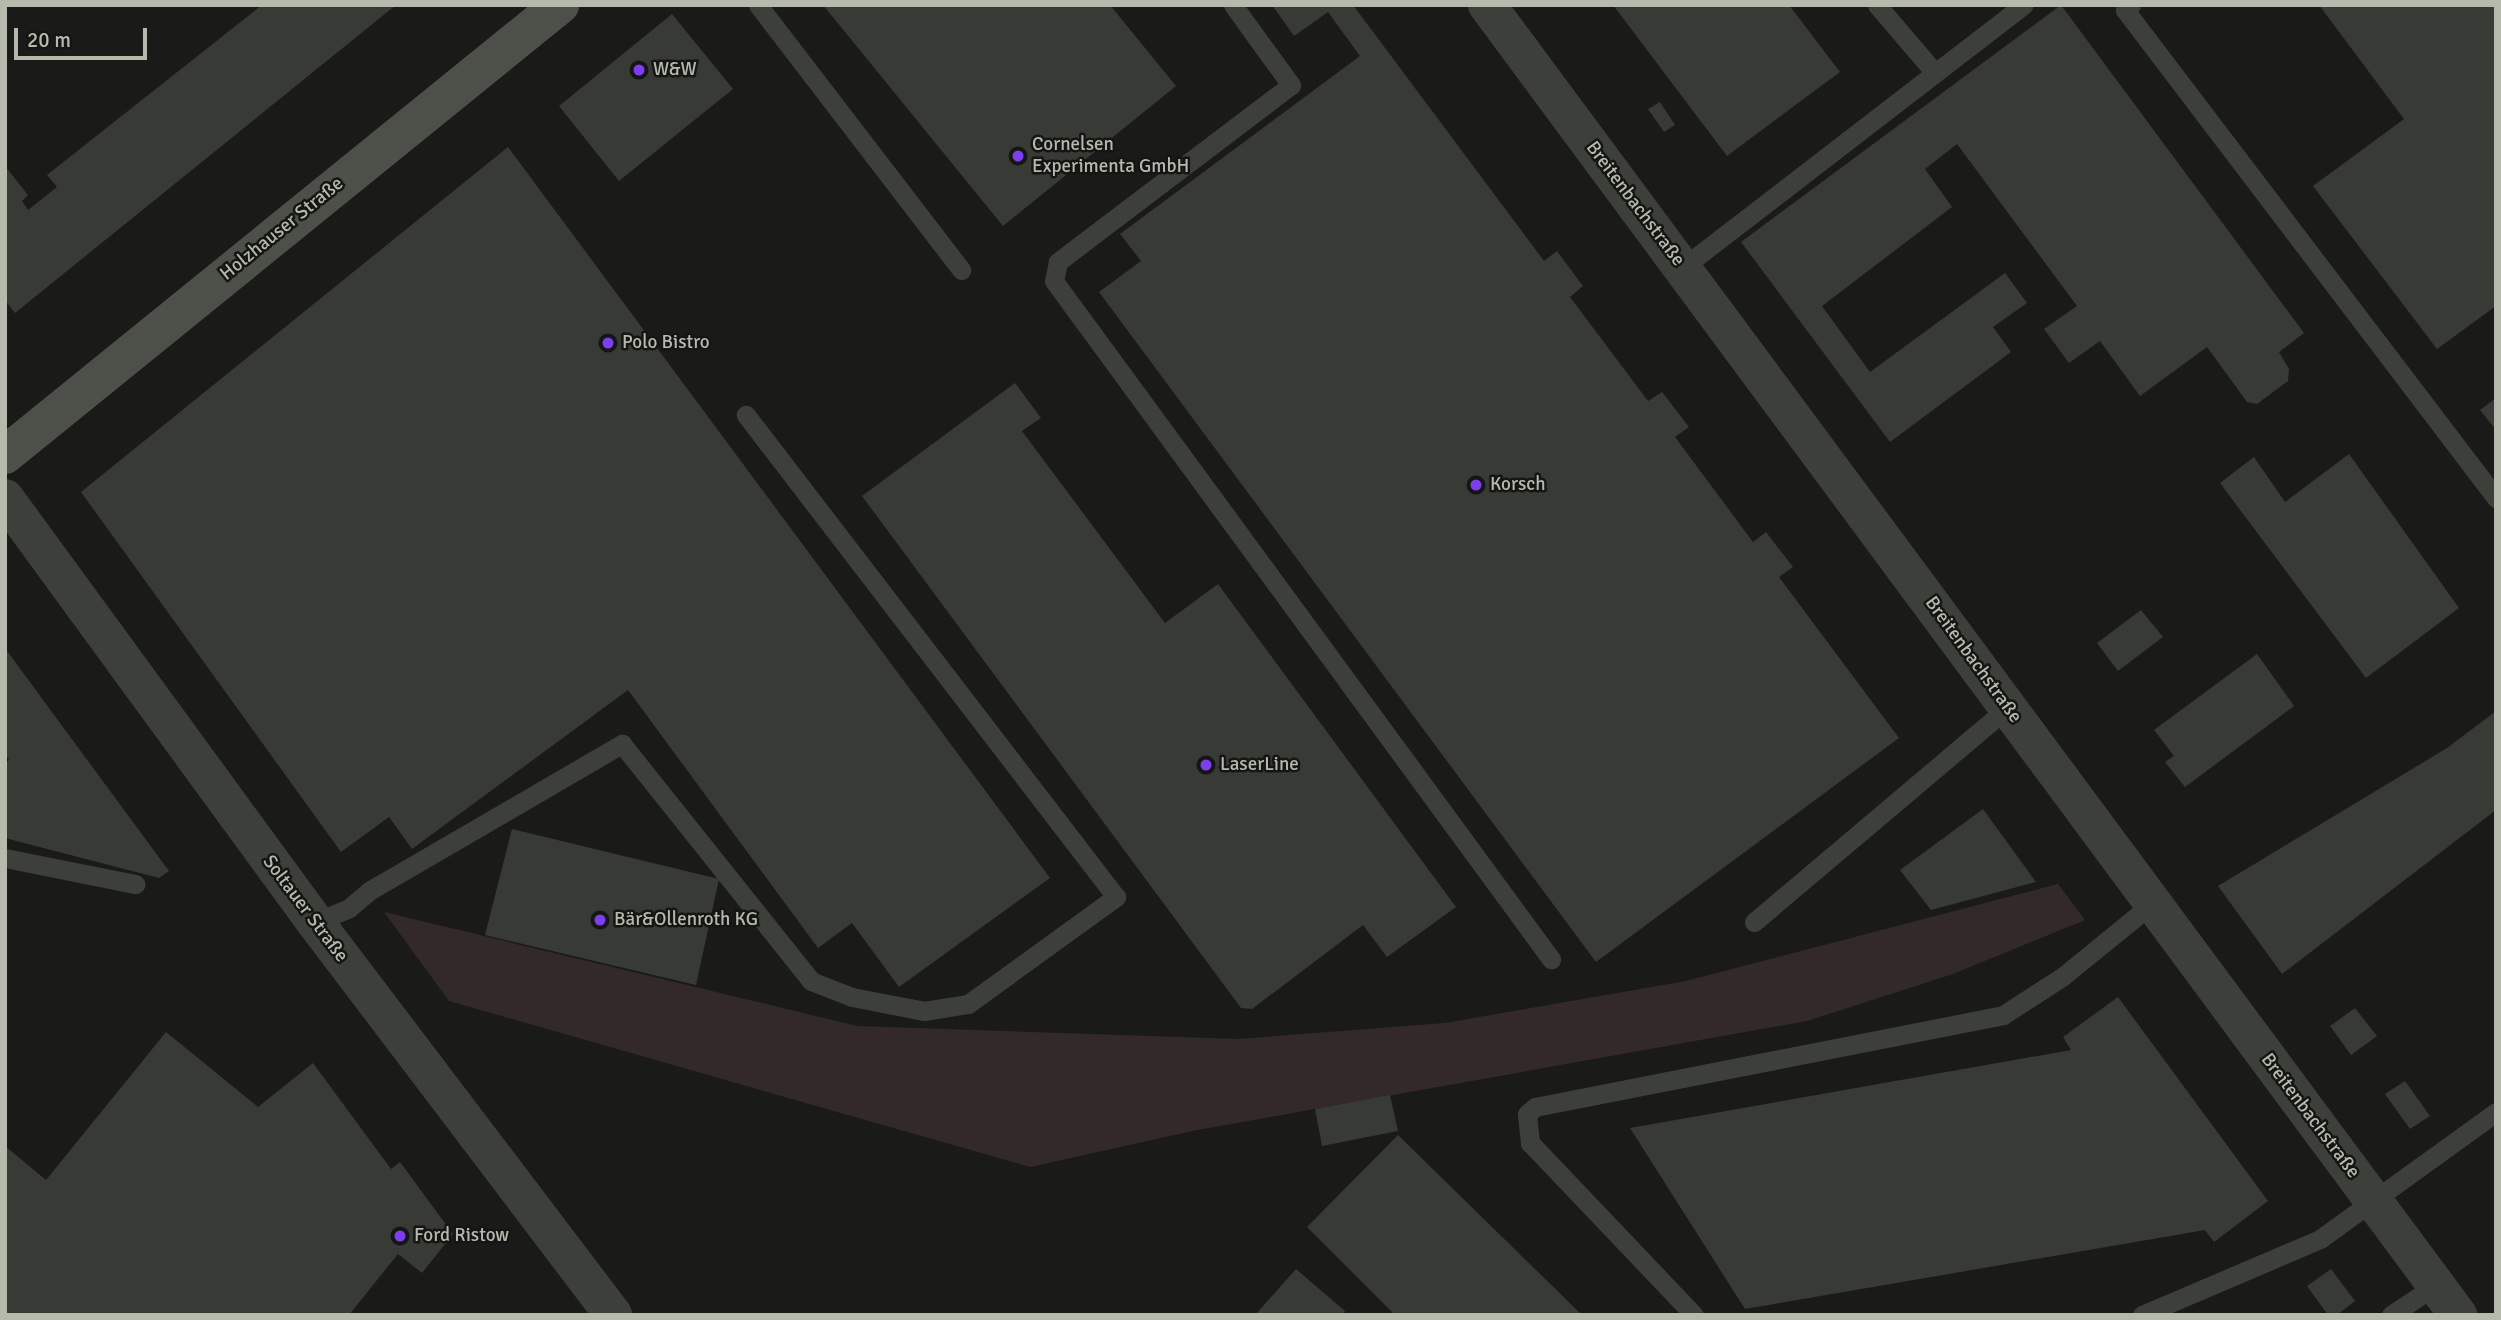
<!DOCTYPE html>
<html>
<head>
<meta charset="utf-8">
<style>
	body { margin:0 }
	#map { position:relative; width:2501px; height:1320px; overflow:hidden; background:#1a1b19; font-family:Signika,sans-serif }
	div>[style] { position:absolute }
	.green>* { inset:0; background:#33292b }
	.building>* { inset:0; background:#383a36 }
	.service>* { height:19px; margin:-9.5px; padding:0 9.5px; transform-origin:9.5px; border-radius:9.5px; background:#3d403a }
	.minor>* { height:38px; margin:-19px; padding:0 19px; transform-origin:19px; border-radius:19px; background:#3d403a }
	.secondary>* { height:38px; margin:-19px; padding:0 19px; transform-origin:19px; border-radius:19px; background:#4c5048 }
	.dots>* { width:19px; height:19px; translate:-50% -50%; box-sizing:border-box; border:4px solid #151614; border-radius:50% }
	span { translate:-50% -50%; white-space:nowrap; text-align:center; line-height:1.15; -webkit-text-stroke:5px #151614; paint-order:stroke }
	.poi-label { font-size:19px; color:#b5baac }
	.left { translate:0 -50%; text-align:left }
	.street-label { font-size:19px; color:#b5baac }
	.frame { position:absolute; inset:0; border:7px solid #b5baac; pointer-events:none }
	.scale { position:absolute; left:14px; top:28px; width:133px; height:32px; box-sizing:border-box; border:4px solid #b5baac; border-top:0; padding-left:9px; font-size:21px; line-height:24px; white-space:nowrap; color:#b5baac; -webkit-text-stroke:5px #151614; paint-order:stroke }
</style>
</head>
<body>
<div id="map">
	<div class="green">
		<i style="clip-path:polygon(2058px 884px,2085px 920px,1953px 974px,1807px 1021px,1192px 1131px,1030px 1167px,449px 1001px,384px 912px,857px 1026px,1239px 1039px,1445px 1023px,1686px 981px)"></i>
	</div>
	<div class="building">
		<i style="clip-path:polygon(262px 5px,396px 5px,15px 313px,5px 300px,5px 166px,28px 195px,22px 201px,28px 210px,57px 187px,47px 175px)"></i>
		<i style="clip-path:polygon(823px 5px,1110px 5px,1176px 86px,1003px 226px)"></i>
		<i style="clip-path:polygon(1272px 5px,1353px 5px,1544px 261px,1557px 251px,1583px 286px,1570px 297px,1648px 401px,1662px 392px,1689px 427px,1675px 437px,1753px 542px,1766px 532px,1793px 567px,1779px 577px,1899px 738px,1596px 962px,1099px 292px,1141px 261px,1120px 234px,1360px 56px,1328px 12px,1294px 36px)"></i>
		<i style="clip-path:polygon(1613px 5px,1789px 5px,1840px 72px,1727px 156px)"></i>
		<i style="clip-path:polygon(2061px 5px,2304px 333px,2279px 352px,2289px 369px,2288px 381px,2257px 404px,2247px 402px,2207px 347px,2140px 396px,2100px 341px,2069px 363px,2044px 329px,2077px 306px,1957px 144px,1925px 169px,1952px 207px,1822px 306px,1870px 372px,2005px 273px,2027px 303px,1993px 327px,2011px 352px,1890px 442px,1741px 242px)"></i>
		<i style="clip-path:polygon(2319px 5px,2496px 5px,2496px 306px,2437px 349px,2313px 186px,2404px 119px)"></i>
		<i style="clip-path:polygon(672px 14px,733px 89px,619px 181px,559px 106px)"></i>
		<i style="clip-path:polygon(1660px 102px,1675px 125px,1664px 132px,1648px 109px)"></i>
		<i style="clip-path:polygon(508px 147px,1050px 878px,899px 987px,852px 923px,818px 948px,628px 690px,412px 849px,389px 817px,341px 852px,81px 492px)"></i>
		<i style="clip-path:polygon(1015px 383px,1041px 418px,1022px 431px,1165px 623px,1218px 584px,1456px 907px,1387px 957px,1363px 925px,1252px 1009px,1241px 1008px,862px 496px)"></i>
		<i style="clip-path:polygon(2496px 398px,2496px 430px,2480px 410px)"></i>
		<i style="clip-path:polygon(2349px 454px,2459px 608px,2366px 678px,2220px 483px,2254px 457px,2285px 502px)"></i>
		<i style="clip-path:polygon(2141px 610px,2163px 637px,2118px 671px,2097px 643px)"></i>
		<i style="clip-path:polygon(5px 648px,60px 723px,169px 871px,159px 878px,5px 838px,5px 763px,9px 760px,5px 754px)"></i>
		<i style="clip-path:polygon(2257px 654px,2294px 706px,2185px 787px,2165px 762px,2174px 756px,2154px 730px)"></i>
		<i style="clip-path:polygon(2496px 711px,2496px 810px,2282px 974px,2218px 886px,2447px 748px)"></i>
		<i style="clip-path:polygon(1983px 809px,2036px 882px,1931px 910px,1900px 870px)"></i>
		<i style="clip-path:polygon(512px 829px,719px 879px,696px 985px,485px 935px)"></i>
		<i style="clip-path:polygon(2118px 997px,2268px 1201px,2214px 1242px,2205px 1230px,1745px 1309px,1630px 1128px,2071px 1050px,2063px 1037px)"></i>
		<i style="clip-path:polygon(2355px 1008px,2377px 1036px,2351px 1055px,2330px 1026px)"></i>
		<i style="clip-path:polygon(166px 1032px,258px 1107px,313px 1063px,391px 1169px,400px 1162px,453px 1234px,422px 1273px,398px 1254px,349px 1315px,5px 1315px,5px 1146px,46px 1180px)"></i>
		<i style="clip-path:polygon(2405px 1081px,2430px 1116px,2410px 1129px,2385px 1094px)"></i>
		<i style="clip-path:polygon(1390px 1095px,1398px 1131px,1322px 1146px,1315px 1109px)"></i>
		<i style="clip-path:polygon(1398px 1135px,1582px 1315px,1395px 1315px,1307px 1227px)"></i>
		<i style="clip-path:polygon(1296px 1269px,1345px 1311px,1342px 1315px,1255px 1315px)"></i>
		<i style="clip-path:polygon(2331px 1269px,2355px 1301px,2337px 1315px,2328px 1315px,2307px 1286px)"></i>
	</div>
	<div class="service">
		<i style="left:758px;top:5px;width:334px;rotate:52.5deg"></i>
		<i style="left:1233px;top:5px;width:99px;rotate:54.1deg"></i>
		<i style="left:1291px;top:85px;width:293px;rotate:142.8deg"></i>
		<i style="left:1058px;top:262px;width:19px;rotate:102deg"></i>
		<i style="left:1054px;top:281px;width:841px;rotate:53.76deg"></i>
		<i style="left:1877px;top:5px;width:89px;rotate:49.5deg"></i>
		<i style="left:2131px;top:5px;width:8px;rotate:140deg"></i>
		<i style="left:2125px;top:10px;width:613px;rotate:52.76deg"></i>
		<i style="left:1682px;top:268px;width:431px;rotate:-37.6deg"></i>
		<i style="left:5px;top:858px;width:133px;rotate:11.3deg"></i>
		<i style="left:315px;top:922px;width:37px;rotate:-22deg"></i>
		<i style="left:349px;top:908px;width:26px;rotate:-40deg"></i>
		<i style="left:369px;top:891px;width:293px;rotate:-30.2deg"></i>
		<i style="left:622px;top:744px;width:303px;rotate:51.4deg"></i>
		<i style="left:811px;top:981px;width:44px;rotate:21.3deg"></i>
		<i style="left:852px;top:997px;width:73px;rotate:11deg"></i>
		<i style="left:924px;top:1011px;width:45px;rotate:-9deg"></i>
		<i style="left:968px;top:1004px;width:183px;rotate:-35.9deg"></i>
		<i style="left:1116px;top:897px;width:608px;rotate:-127.51deg"></i>
		<i style="left:1754px;top:922px;width:333px;rotate:-40.2deg"></i>
		<i style="left:1694px;top:1315px;width:238px;rotate:-133.6deg"></i>
		<i style="left:1530px;top:1143px;width:29px;rotate:-96deg"></i>
		<i style="left:1527px;top:1114px;width:11px;rotate:-41deg"></i>
		<i style="left:1535px;top:1107px;width:477px;rotate:-11.1deg"></i>
		<i style="left:2003px;top:1015px;width:70px;rotate:-32.8deg"></i>
		<i style="left:2062px;top:977px;width:117px;rotate:-39.1deg"></i>
		<i style="left:2142px;top:1315px;width:194px;rotate:-23.1deg"></i>
		<i style="left:2320px;top:1239px;width:217px;rotate:-35.8deg"></i>
		<i style="left:2391px;top:1315px;width:54px;rotate:-33.7deg"></i>
	</div>
	<div class="minor">
		<i style="left:1487px;top:5px;width:1631px;rotate:53.45deg"></i>
		<i style="left:5px;top:498px;width:525px;rotate:53.83deg"></i>
		<i style="left:315px;top:922px;width:493px;rotate:52.8deg"></i>
	</div>
	<div class="secondary">
		<i style="left:5px;top:455px;width:715px;rotate:-39.04deg"></i>
	</div>
	<div class="dots">
		<i style="left:639px;top:70px;background:#7c3eee"></i>
		<i style="left:1018px;top:156px;background:#7c3eee"></i>
		<i style="left:608px;top:343px;background:#7c3eee"></i>
		<i style="left:1476px;top:485px;background:#7c3eee"></i>
		<i style="left:1206px;top:765px;background:#7c3eee"></i>
		<i style="left:600px;top:920px;background:#7c3eee"></i>
		<i style="left:400px;top:1236px;background:#7c3eee"></i>
	</div>
	<div class="poi-label">
		<span class="left" style="left:653px;top:70px">W&amp;W</span>
		<span class="left" style="left:1032px;top:156px">Cornelsen<br>Experimenta GmbH</span>
		<span class="left" style="left:622px;top:343px">Polo Bistro</span>
		<span class="left" style="left:1490px;top:485px">Korsch</span>
		<span class="left" style="left:1220px;top:765px">LaserLine</span>
		<span class="left" style="left:614px;top:920px">Bär&amp;Ollenroth KG</span>
		<span class="left" style="left:414px;top:1236px">Ford Ristow</span>
	</div>
	<div class="street-label">
		<span style="left:1635px;top:204px;rotate:53deg">Breitenbachstraße</span>
		<span style="left:282px;top:229px;rotate:-39deg">Holzhauser Straße</span>
		<span style="left:1973px;top:660px;rotate:54deg">Breitenbachstraße</span>
		<span style="left:305px;top:909px;rotate:53deg">Soltauer Straße</span>
		<span style="left:2310px;top:1116px;rotate:53deg">Breitenbachstraße</span>
	</div>
	<div class="frame"></div>
	<div class="scale">20 m</div>
</div>
</body>
</html>
